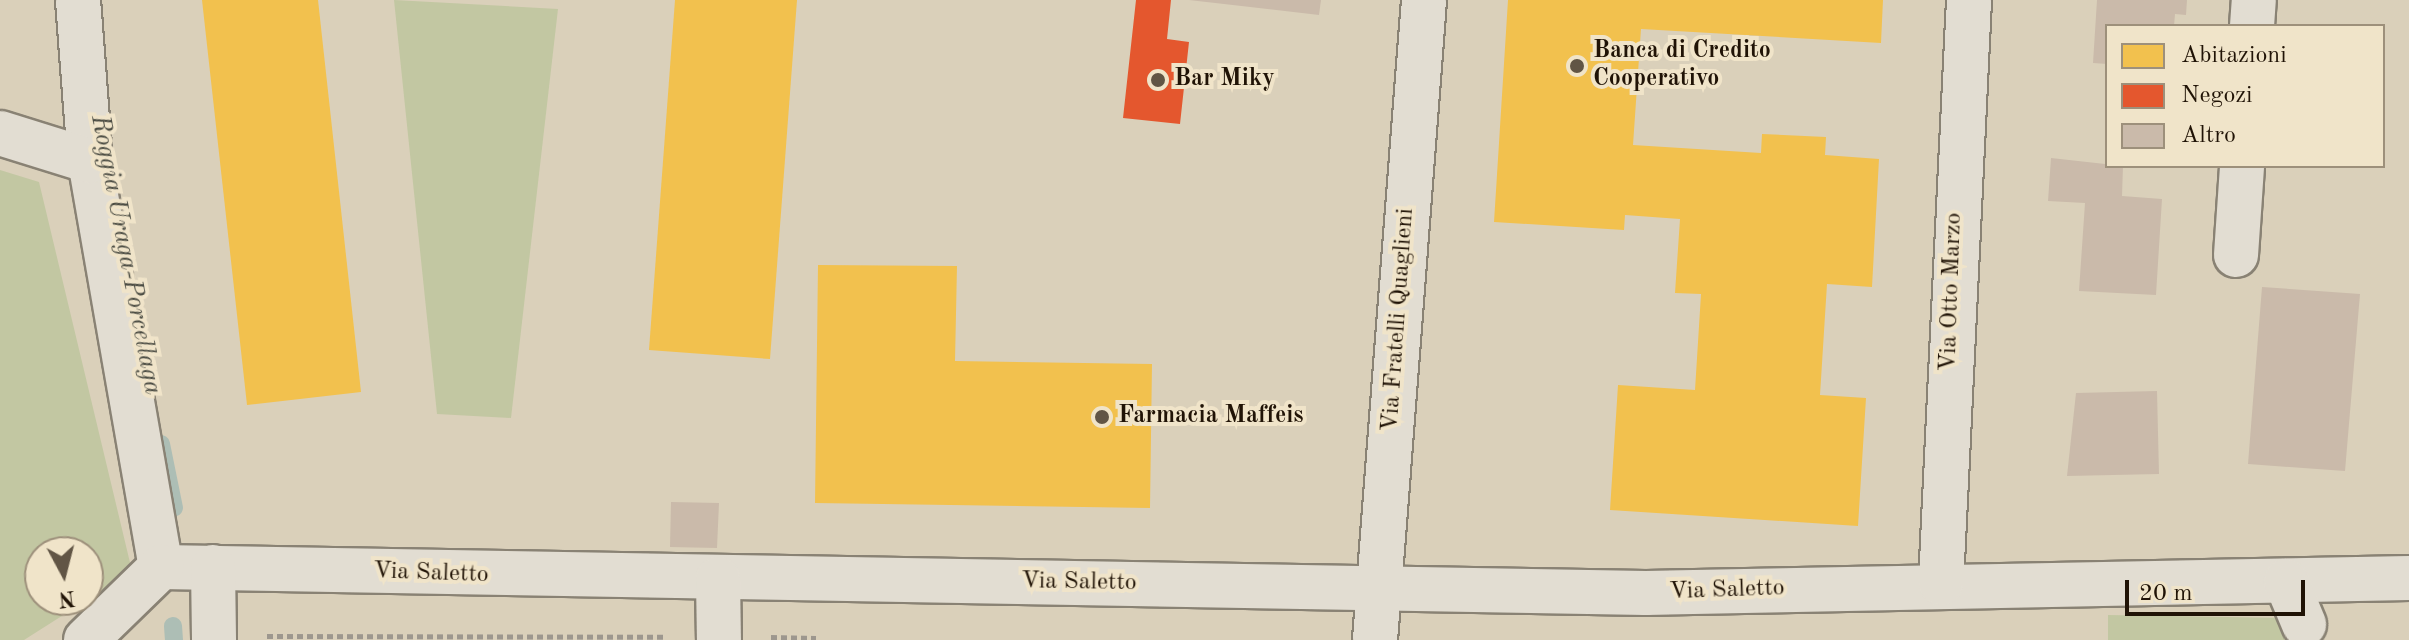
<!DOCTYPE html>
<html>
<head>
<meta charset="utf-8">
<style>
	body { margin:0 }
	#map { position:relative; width:2409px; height:640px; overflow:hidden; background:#dad0ba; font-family:"Old Standard TT",serif }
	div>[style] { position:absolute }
	.green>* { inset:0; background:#c2c7a2 }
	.homes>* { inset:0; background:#f2c14e }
	.shops>* { inset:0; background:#e4572e }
	.stream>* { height:18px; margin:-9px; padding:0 9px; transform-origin:9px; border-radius:9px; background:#adbeb5 }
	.building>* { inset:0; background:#cabaaa }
	.path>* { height:5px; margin-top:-2.5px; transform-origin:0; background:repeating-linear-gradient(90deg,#9d978e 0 6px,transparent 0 10px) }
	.roads { filter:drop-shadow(2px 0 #898274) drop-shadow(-2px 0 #898274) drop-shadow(0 2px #898274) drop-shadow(0 -2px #898274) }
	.minor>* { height:44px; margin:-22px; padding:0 22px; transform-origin:22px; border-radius:22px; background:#e2ddd2 }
	.dots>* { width:22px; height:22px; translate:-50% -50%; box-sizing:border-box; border:4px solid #f0e4c9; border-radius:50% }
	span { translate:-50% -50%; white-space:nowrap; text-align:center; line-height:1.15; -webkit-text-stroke:8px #f0e4c9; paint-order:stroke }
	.poi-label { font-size:24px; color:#201306; font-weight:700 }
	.left { translate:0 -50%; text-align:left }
	.street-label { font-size:24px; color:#201306 }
	.water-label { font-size:26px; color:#4b4c43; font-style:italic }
	.legend { position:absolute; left:2105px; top:24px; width:280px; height:144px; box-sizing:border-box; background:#f0e4c9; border:2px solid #9d907b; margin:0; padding:10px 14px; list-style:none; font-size:24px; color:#201306 }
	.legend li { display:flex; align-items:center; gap:16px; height:40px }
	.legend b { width:40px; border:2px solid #9d907b }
	.north { position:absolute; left:24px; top:536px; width:80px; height:80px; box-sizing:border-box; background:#f0e4c9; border:2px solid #9d907b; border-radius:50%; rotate:173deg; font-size:22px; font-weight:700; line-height:32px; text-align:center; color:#201306 }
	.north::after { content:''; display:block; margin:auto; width:28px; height:36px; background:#615545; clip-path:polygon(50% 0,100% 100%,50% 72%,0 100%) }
	.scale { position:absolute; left:2125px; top:580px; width:180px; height:36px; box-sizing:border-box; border:4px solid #201306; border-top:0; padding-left:10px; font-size:24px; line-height:28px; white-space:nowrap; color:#201306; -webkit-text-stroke:6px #f0e4c9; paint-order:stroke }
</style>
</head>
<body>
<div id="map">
	<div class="green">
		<i style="clip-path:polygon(394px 0,558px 9px,511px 418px,437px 414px)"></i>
		<i style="clip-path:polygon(0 170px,39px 182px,132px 571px,88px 599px,88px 552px,40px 552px,40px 600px,87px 600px,24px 640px,0 640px)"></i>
		<i style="clip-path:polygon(2108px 615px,2287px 618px,2293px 640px,2108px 640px)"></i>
	</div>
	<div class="homes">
		<i style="clip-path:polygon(202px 0,318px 0,361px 392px,247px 405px)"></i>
		<i style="clip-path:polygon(675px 0,797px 0,770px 359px,649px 350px)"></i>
		<i style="clip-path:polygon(1508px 0,1883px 0,1881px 43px,1641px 29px,1633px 145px,1761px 153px,1762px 134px,1826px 137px,1825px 155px,1879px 159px,1872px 287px,1827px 284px,1820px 395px,1866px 398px,1858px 526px,1610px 510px,1618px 385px,1695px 390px,1701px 294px,1675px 293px,1680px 219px,1625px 215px,1624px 230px,1494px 222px)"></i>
		<i style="clip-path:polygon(818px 265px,957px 266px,955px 361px,1152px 364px,1150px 508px,815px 503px)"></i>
	</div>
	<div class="shops">
		<i style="clip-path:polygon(1136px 0,1171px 0,1167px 39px,1189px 42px,1180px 124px,1123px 118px)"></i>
	</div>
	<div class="stream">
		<i style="left:161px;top:444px;width:65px;rotate:78.5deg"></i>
		<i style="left:173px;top:626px;width:14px;rotate:86deg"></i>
	</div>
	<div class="building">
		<i style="clip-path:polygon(1189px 0,1321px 0,1319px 15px)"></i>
		<i style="clip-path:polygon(2097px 0,2187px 0,2186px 15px,2175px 14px,2174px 26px,2107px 26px,2107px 64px,2093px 63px)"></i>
		<i style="clip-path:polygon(2051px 158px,2123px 166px,2122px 196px,2162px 199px,2156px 295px,2079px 291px,2085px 203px,2048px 201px)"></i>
		<i style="clip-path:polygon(2262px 287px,2360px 294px,2345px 471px,2248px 464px)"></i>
		<i style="clip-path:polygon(2157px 391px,2159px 474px,2067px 476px,2076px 393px)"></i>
		<i style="clip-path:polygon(671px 502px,719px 503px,717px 548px,670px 547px)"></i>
	</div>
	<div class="path">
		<i style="left:267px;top:636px;width:398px;rotate:0.1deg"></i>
		<i style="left:771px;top:637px;width:45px;rotate:1.3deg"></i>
	</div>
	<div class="roads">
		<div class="minor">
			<i style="left:78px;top:0;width:161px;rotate:85.7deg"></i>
			<i style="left:90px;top:161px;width:412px;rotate:80.1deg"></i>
			<i style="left:2252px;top:26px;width:26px;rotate:-86deg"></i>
			<i style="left:0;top:133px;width:94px;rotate:17.3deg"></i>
			<i style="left:2236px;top:255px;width:89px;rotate:-86.1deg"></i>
			<i style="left:161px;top:567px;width:1485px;rotate:1deg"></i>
			<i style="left:1646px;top:593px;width:763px;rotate:-1.13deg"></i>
			<i style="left:213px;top:567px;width:73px;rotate:89.2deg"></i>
			<i style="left:718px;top:579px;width:61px;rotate:89.1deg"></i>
			<i style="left:2286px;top:581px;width:47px;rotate:67.3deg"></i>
			<i style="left:1941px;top:583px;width:584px;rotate:-87.25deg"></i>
			<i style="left:86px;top:640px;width:105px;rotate:-44.2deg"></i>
			<i style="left:1375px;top:640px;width:642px;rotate:-85.62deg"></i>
		</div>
	</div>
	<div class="dots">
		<i style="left:1577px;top:66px;background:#615545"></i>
		<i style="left:1158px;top:80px;background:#615545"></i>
		<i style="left:1102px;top:417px;background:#615545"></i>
	</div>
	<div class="poi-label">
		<span class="left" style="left:1593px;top:66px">Banca di Credito<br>Cooperativo</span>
		<span class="left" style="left:1174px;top:80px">Bar Miky</span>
		<span class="left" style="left:1118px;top:417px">Farmacia Maffeis</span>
	</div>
	<div class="street-label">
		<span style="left:1952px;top:292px;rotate:-88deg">Via Otto Marzo</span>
		<span style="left:1399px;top:320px;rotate:-86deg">Via Fratelli Quaglieni</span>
		<span style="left:431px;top:574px;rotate:2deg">Via Saletto</span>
		<span style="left:1079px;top:583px;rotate:1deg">Via Saletto</span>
		<span style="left:1727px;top:591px;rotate:-2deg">Via Saletto</span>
	</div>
	<div class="water-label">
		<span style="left:125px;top:255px;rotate:79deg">Roggia Uraga-Porcellaga</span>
	</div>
	<ul class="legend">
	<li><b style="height:22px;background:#f2c14e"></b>Abitazioni</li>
	<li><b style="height:22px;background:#e4572e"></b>Negozi</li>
	<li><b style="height:22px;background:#cabaaa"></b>Altro</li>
	</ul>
	<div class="north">N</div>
	<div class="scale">20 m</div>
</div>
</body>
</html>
